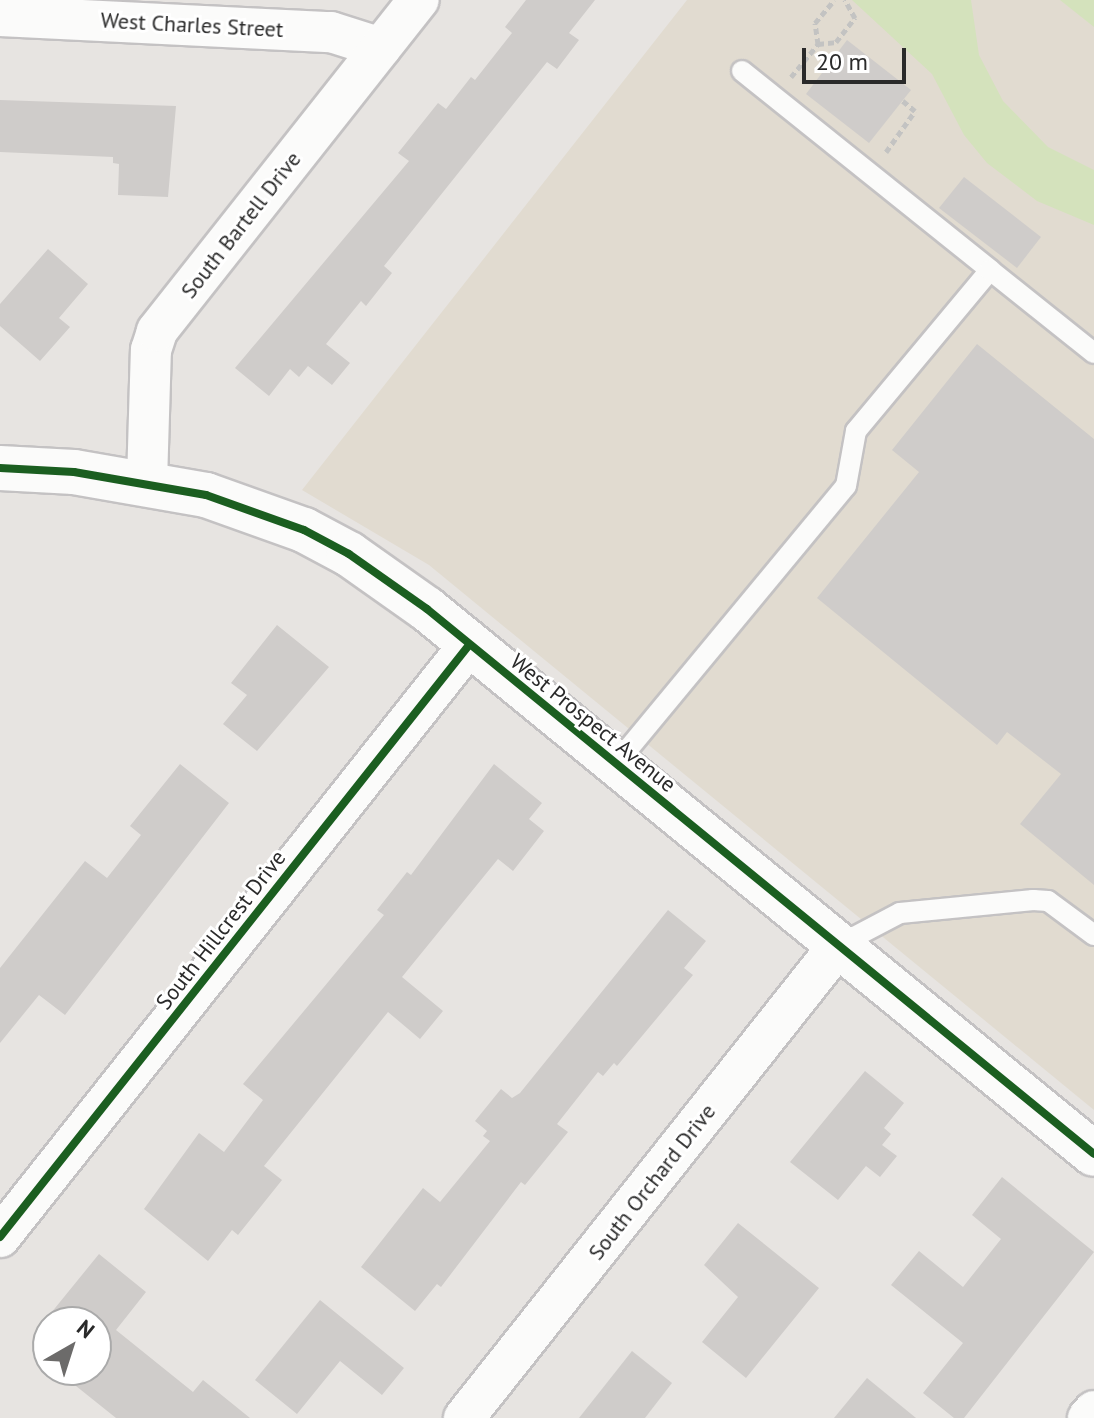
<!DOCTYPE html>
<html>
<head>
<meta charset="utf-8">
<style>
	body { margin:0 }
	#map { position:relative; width:1094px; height:1418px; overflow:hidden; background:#e7e4e1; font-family:"PT Sans",sans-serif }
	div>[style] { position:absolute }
	.education>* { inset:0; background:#e1dbd0 }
	.pitch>* { inset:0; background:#d4e2bc }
	.building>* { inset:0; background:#cfccca }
	.path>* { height:5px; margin-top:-2.5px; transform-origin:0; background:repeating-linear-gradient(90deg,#c3c3c2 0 6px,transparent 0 10px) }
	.roads { filter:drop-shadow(2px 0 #c4c2c3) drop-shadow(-2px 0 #c4c2c3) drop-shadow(0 2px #c4c2c3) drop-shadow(0 -2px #c4c2c3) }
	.service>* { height:20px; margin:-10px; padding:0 10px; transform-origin:10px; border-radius:10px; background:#fbfbfa }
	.minor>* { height:40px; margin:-20px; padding:0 20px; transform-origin:20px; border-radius:20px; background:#fbfbfa }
	.secondary>* { height:44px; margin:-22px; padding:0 22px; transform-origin:22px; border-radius:22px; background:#fbfbfa }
	.cycleway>* { height:8px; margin:-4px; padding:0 4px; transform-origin:4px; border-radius:4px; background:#1b5e20 }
	span { translate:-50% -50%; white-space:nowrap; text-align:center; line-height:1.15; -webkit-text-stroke:6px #fff; paint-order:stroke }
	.street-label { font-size:22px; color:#2a2a2a }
	.north { position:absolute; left:32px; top:1306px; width:80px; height:80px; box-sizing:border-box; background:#fff; border:2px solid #aaa; border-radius:50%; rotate:39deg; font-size:22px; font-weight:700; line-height:32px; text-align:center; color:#2a2a2a }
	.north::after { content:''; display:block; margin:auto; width:28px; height:36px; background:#6c6b6a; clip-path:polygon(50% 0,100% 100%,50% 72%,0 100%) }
	.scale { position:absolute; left:802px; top:48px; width:104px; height:36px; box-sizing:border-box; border:4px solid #2a2a2a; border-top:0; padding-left:10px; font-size:24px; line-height:28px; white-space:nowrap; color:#2a2a2a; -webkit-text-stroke:6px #fff; paint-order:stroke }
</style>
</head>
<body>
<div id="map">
	<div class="education">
		<i style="clip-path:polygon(687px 0,1094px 0,1094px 1110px,429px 565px,302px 490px)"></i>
	</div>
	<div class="pitch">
		<i style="clip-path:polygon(852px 0,971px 0,979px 55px,1003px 101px,1048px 147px,1094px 170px,1094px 225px,1037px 201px,987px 163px,964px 135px,932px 74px)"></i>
		<i style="clip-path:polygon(1060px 0,1094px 0,1094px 27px)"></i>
	</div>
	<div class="building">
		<i style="clip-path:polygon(526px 0,595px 0,569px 33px,579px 40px,557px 69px,547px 62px,384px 266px,392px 273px,366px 306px,361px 301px,326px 344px,350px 363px,332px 385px,308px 366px,299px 377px,290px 369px,269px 396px,235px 368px,409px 161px,398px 153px,438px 103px,446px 109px,471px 77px,475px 80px,512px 33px,505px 27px)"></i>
		<i style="clip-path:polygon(847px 40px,911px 90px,869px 143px,806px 94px)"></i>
		<i style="clip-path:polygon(0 100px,176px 106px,168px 197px,118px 195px,119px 164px,113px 163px,113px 157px,0 152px)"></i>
		<i style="clip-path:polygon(964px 177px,1041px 237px,1017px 268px,939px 208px)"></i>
		<i style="clip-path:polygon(48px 249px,88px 284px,59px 318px,70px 327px,40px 361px,0 326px,0 304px)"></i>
		<i style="clip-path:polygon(977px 344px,1094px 439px,1094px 885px,1020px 824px,1061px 774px,1007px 732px,997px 745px,817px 598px,919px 472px,892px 450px)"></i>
		<i style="clip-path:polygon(277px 625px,329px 667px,257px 751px,223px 724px,247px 695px,231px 683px)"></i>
		<i style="clip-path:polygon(180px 764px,229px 803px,65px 1015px,39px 995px,0 1043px,0 968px,85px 861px,107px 878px,141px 835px,130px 826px)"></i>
		<i style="clip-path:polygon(494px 764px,542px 803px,529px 819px,544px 831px,513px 871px,498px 859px,402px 977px,443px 1011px,420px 1039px,388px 1012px,264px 1166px,282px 1180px,238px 1235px,232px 1230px,208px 1261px,144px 1209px,199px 1133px,224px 1152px,263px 1100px,243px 1084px,384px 915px,377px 910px,407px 872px,411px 875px)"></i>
		<i style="clip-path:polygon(668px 910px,706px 941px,684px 968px,693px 975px,617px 1066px,614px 1063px,603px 1076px,598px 1072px,557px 1124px,568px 1132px,525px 1185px,521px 1182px,441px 1287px,437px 1284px,415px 1311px,361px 1267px,423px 1188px,440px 1202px,490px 1141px,483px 1136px,487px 1131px,475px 1121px,501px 1089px,512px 1098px,520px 1093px)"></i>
		<i style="clip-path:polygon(865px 1071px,904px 1103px,884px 1128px,891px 1134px,882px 1145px,897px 1156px,880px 1177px,866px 1166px,838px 1200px,790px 1162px)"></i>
		<i style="clip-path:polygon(1002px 1177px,1094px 1252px,964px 1418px,954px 1418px,923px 1393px,963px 1343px,891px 1285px,919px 1251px,963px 1287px,1001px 1239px,972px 1215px)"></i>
		<i style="clip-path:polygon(738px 1223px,819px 1288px,746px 1378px,702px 1342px,738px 1297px,704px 1265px)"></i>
		<i style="clip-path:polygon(99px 1254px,146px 1292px,116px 1330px,193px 1392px,203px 1380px,250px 1418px,116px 1418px,56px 1370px,96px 1370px,96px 1322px,48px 1322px,48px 1364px,32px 1351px,45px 1334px,38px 1329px)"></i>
		<i style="clip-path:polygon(320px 1300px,404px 1368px,382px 1395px,340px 1361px,297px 1414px,255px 1380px)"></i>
		<i style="clip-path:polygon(632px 1351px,672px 1383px,645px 1418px,579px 1418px)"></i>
		<i style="clip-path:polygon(867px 1378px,916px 1418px,834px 1418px)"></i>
	</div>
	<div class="path">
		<i style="left:818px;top:44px;width:21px;rotate:-98deg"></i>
		<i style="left:815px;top:23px;width:30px;rotate:-50deg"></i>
		<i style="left:791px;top:77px;width:43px;rotate:-50.7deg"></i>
		<i style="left:818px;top:44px;width:18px;rotate:-6deg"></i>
		<i style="left:836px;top:42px;width:31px;rotate:-52deg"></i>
		<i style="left:855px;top:18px;width:21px;rotate:-119deg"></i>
		<i style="left:886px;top:152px;width:50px;rotate:-54.7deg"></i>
		<i style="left:915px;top:111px;width:16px;rotate:-140deg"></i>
	</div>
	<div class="roads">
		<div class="service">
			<i style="left:742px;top:71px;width:318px;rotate:38.7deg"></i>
			<i style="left:615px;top:765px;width:362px;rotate:-50.4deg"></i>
			<i style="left:846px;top:486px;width:56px;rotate:-79.7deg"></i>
			<i style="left:856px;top:431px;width:209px;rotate:-50.2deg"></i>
			<i style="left:990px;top:270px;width:133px;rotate:38.6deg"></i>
			<i style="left:839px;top:945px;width:69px;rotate:-27.7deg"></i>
			<i style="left:900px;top:913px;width:134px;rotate:-5.6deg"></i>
			<i style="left:1033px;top:900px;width:15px;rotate:4deg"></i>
			<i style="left:1048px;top:901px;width:57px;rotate:36.5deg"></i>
		</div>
		<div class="minor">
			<i style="left:0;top:16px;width:331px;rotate:2.8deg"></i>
			<i style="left:331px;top:32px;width:52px;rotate:17.7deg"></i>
			<i style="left:147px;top:482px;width:132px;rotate:-88.3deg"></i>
			<i style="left:151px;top:350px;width:20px;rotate:-72deg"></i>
			<i style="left:157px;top:331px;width:422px;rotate:-51.7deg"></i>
			<i style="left:0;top:1237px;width:755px;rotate:-51.61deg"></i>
			<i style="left:464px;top:1418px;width:604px;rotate:-51.59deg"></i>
			<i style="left:1088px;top:1418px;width:9px;rotate:-49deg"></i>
		</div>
		<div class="secondary">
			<i style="left:0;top:468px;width:74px;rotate:3.1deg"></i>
			<i style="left:74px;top:472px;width:134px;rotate:9.9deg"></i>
			<i style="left:206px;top:495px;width:104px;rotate:19.7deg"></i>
			<i style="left:304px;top:530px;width:51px;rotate:28.1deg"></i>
			<i style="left:349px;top:554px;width:95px;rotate:35.2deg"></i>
			<i style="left:427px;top:609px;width:861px;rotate:39.25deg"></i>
		</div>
	</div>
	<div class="cycleway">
		<i style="left:0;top:468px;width:74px;rotate:3.1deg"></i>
		<i style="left:74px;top:472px;width:134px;rotate:9.9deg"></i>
		<i style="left:206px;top:495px;width:104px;rotate:19.7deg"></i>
		<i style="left:304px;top:530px;width:51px;rotate:28.1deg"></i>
		<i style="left:349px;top:554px;width:95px;rotate:35.2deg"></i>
		<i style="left:427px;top:609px;width:861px;rotate:39.25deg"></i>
		<i style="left:0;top:1237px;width:755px;rotate:-51.61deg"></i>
	</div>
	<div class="street-label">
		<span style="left:192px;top:25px;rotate:3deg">West Charles Street</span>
		<span style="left:241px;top:225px;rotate:-52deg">South Bartell Drive</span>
		<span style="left:593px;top:723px;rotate:39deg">West Prospect Avenue</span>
		<span style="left:221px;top:930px;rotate:-52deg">South Hillcrest Drive</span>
		<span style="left:652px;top:1182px;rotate:-52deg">South Orchard Drive</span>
	</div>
	<div class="north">N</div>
	<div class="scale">20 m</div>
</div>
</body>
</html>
